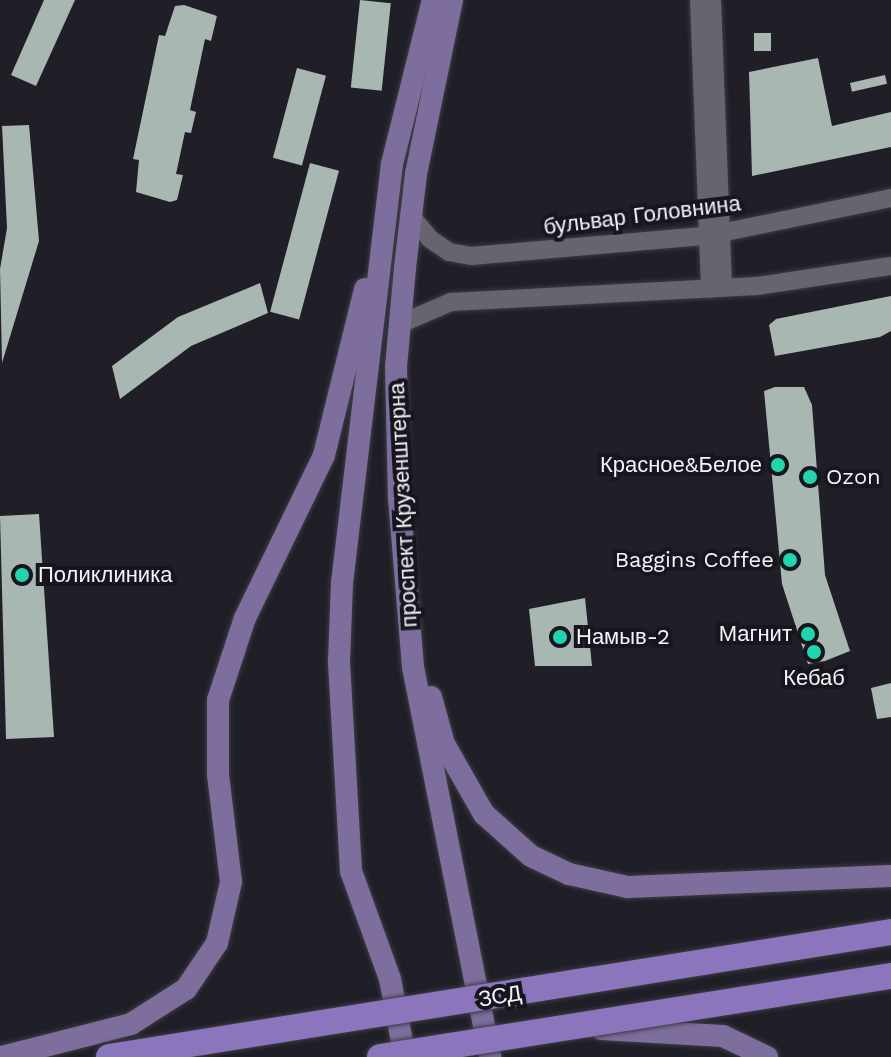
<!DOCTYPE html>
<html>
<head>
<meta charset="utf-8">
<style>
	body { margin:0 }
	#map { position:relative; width:891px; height:1057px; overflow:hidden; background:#201e27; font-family:"Work Sans",sans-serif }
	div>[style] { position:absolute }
	.building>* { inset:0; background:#a9b7b2; transform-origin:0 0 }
	.roads { filter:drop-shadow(0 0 2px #3d3c43) drop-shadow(0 0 2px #3d3c43) }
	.minor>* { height:18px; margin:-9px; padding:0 9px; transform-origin:9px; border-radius:9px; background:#67646f }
	.major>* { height:22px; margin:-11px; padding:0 11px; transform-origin:11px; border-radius:11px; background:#7d6e9d }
	.bridges { filter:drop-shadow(0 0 2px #3d3c43) drop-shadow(0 0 2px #3d3c43) }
	.highway-bridge>* { height:26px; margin:-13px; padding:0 13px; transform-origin:13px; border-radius:13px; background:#8b75bc }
	.dots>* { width:22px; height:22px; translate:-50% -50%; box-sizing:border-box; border:4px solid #17151d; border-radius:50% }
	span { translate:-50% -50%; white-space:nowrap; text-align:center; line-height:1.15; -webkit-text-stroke:8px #17151d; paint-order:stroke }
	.street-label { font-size:22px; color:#f4f3f9 }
	.poi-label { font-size:22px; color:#f4f3f9 }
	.right { translate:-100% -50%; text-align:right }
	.left { translate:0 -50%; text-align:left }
</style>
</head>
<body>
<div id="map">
	<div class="building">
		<div style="clip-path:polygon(44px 0,75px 0,36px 86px,11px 75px)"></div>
		<div style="left:360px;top:0;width:31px;height:88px;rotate:6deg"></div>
		<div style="clip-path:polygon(184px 5px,217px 16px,211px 41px,205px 39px,190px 110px,196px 112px,191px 133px,185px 132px,176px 174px,183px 175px,177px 200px,170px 202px,136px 192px,139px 160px,133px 159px,159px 35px,165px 36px,175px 6px)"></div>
		<div style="left:754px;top:33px;width:17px;height:18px"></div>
		<div style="clip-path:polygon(818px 58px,832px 126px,891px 112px,891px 147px,752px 176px,749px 72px)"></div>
		<div style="left:297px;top:68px;width:30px;height:93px;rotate:15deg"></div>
		<div style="left:885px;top:75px;width:9px;height:36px;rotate:77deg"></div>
		<div style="clip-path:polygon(29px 125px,39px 241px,2px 363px,0 269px,7px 228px,2px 126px)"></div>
		<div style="left:310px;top:163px;width:30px;height:154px;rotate:15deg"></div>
		<div style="clip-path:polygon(260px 283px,268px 313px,191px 346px,120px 399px,112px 366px,178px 317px)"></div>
		<div style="clip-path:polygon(891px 296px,891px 331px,880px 337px,775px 356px,769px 325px,776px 319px)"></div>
		<div style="clip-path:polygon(775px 387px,804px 387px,812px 405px,825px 575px,850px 651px,825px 661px,808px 664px,782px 584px,764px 391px)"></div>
		<div style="clip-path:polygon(39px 514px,54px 737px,6px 739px,0 516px)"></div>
		<div style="clip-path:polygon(585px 598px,592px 666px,535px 666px,529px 609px)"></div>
		<div style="clip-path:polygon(891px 683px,891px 717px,877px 719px,871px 688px)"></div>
	</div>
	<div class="roads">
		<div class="minor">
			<div style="left:699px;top:0;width:289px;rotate:87.8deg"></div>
			<div style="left:712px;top:0;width:288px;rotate:87.8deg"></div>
			<div style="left:411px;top:216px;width:30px;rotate:50deg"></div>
			<div style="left:430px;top:239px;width:23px;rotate:34deg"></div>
			<div style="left:449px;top:252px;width:22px;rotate:10deg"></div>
			<div style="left:471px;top:256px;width:236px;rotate:-4.9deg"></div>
			<div style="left:706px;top:236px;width:189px;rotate:-11.6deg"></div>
			<div style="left:400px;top:324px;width:56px;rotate:-23.3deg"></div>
			<div style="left:451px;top:302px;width:306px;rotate:-3deg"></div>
			<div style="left:757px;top:286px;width:135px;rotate:-8.5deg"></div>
		</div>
		<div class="major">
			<div style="left:452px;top:0;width:178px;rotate:101.7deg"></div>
			<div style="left:416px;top:174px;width:95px;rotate:96.7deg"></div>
			<div style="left:405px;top:268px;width:99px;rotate:95.2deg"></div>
			<div style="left:396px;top:367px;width:130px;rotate:88.7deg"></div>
			<div style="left:399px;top:497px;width:171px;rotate:85.3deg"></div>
			<div style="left:413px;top:667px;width:398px;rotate:78.8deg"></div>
			<div style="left:431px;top:697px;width:49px;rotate:74.5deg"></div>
			<div style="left:444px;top:744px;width:81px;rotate:60.3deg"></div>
			<div style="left:484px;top:814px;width:63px;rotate:41.8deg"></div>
			<div style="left:531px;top:856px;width:42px;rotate:25.3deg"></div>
			<div style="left:569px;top:874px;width:60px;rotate:12.4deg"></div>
			<div style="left:628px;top:887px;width:263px;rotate:-2.4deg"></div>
			<div style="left:601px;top:1029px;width:122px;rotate:3.3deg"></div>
			<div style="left:723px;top:1036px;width:49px;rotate:25.5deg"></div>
			<div style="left:2px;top:1057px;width:133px;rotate:-14.3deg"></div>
			<div style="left:131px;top:1024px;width:65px;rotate:-32.5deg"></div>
			<div style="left:186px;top:989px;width:55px;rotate:-56deg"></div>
			<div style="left:217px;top:943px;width:63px;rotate:-77.1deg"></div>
			<div style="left:231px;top:882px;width:108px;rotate:-96.9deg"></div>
			<div style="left:218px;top:775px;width:75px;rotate:-90deg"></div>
			<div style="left:218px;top:700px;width:86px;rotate:-71.8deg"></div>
			<div style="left:245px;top:618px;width:181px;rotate:-64.1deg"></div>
			<div style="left:324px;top:455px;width:171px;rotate:-76.1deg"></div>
			<div style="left:405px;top:1057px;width:79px;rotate:-100.9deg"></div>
			<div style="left:390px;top:979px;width:115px;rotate:-109.9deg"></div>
			<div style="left:351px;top:871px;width:210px;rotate:-93.3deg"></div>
			<div style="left:339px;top:661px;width:78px;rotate:-87.8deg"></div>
			<div style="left:342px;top:583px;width:422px;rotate:-83.2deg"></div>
			<div style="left:392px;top:164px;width:169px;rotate:-76deg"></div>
		</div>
	</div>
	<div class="bridges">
		<div class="highway-bridge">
			<div style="left:109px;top:1057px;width:792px;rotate:-9.08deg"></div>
			<div style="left:380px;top:1057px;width:517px;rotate:-9.01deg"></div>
		</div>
	</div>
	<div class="dots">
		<div style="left:778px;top:465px;background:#23d5af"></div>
		<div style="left:810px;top:477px;background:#23d5af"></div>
		<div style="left:790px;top:560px;background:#23d5af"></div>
		<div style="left:22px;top:575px;background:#23d5af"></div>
		<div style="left:808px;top:634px;background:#23d5af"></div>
		<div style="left:560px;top:637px;background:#23d5af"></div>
		<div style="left:814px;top:652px;background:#23d5af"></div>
	</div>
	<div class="street-label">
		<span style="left:642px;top:215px;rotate:-7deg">бульвар Головнина</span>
		<span style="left:403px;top:505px;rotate:-93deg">проспект Крузенштерна</span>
		<span style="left:500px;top:996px;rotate:-9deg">ЗСД</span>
	</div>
	<div class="poi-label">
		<span class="right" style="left:762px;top:465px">Красное&amp;Белое</span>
		<span class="left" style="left:826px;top:477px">Ozon</span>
		<span class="right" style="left:774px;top:560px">Baggins Coffee</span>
		<span class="left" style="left:38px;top:575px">Поликлиника</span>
		<span class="right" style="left:792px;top:634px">Магнит</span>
		<span class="left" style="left:576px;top:637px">Намыв-2</span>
		<span style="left:814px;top:678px">Кебаб</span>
	</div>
</div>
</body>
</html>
